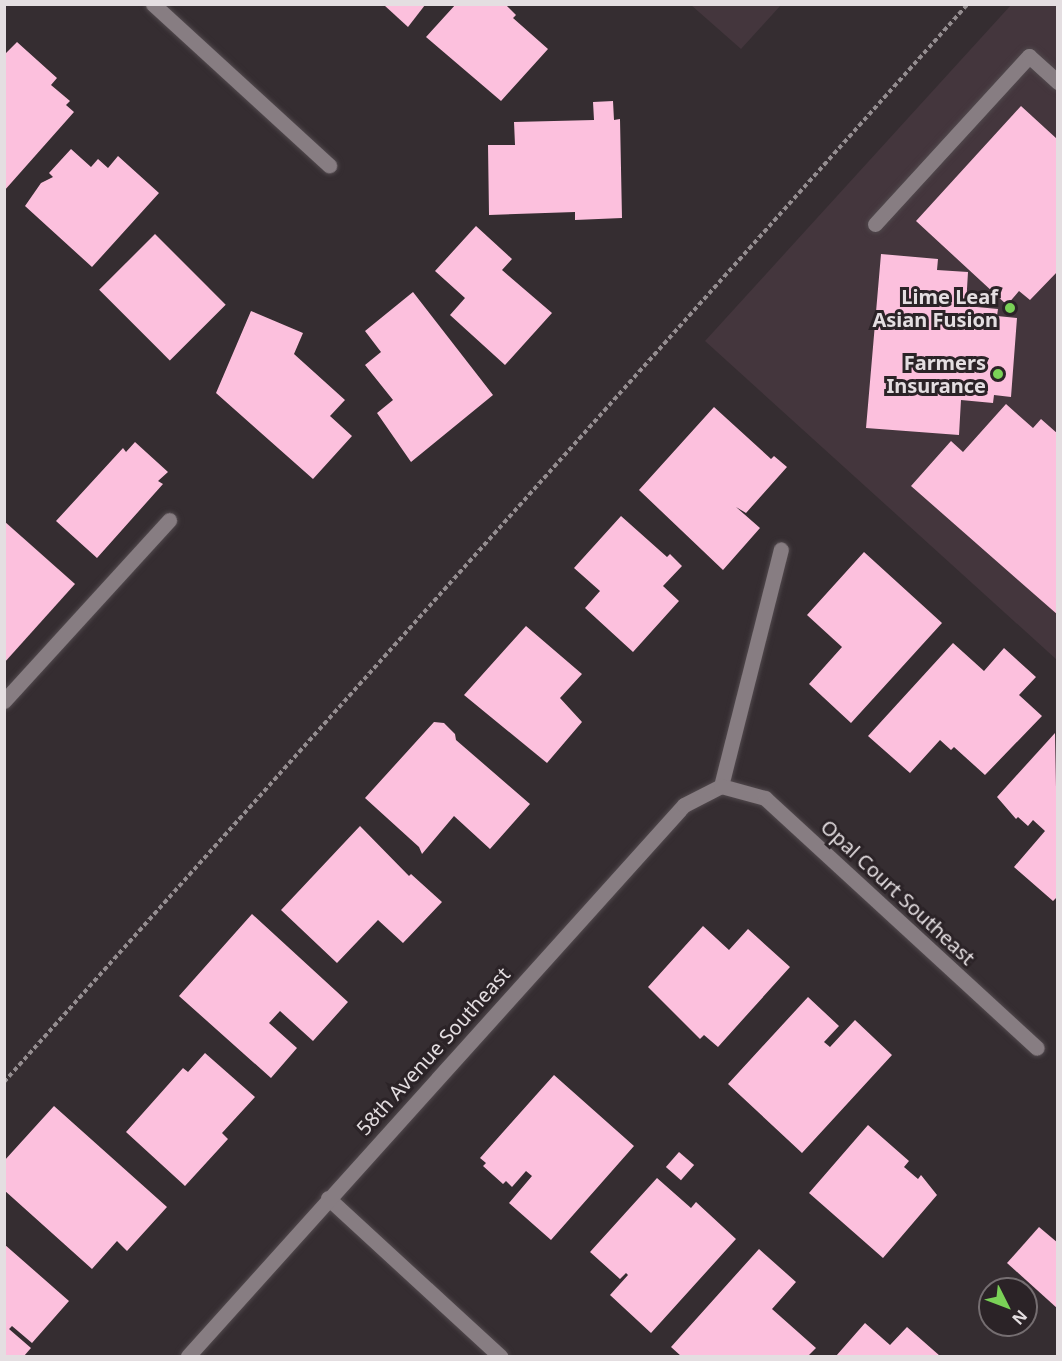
<!DOCTYPE html>
<html>
<head>
<meta charset="utf-8">
<style>
	body { margin:0 }
	#map { position:relative; width:1062px; height:1361px; overflow:hidden; background:#352d31; font-family:"Noto Sans",sans-serif }
	div>[style] { position:absolute }
	.built>* { inset:0; background:#44363d }
	.building>* { inset:0; background:#fcc0dd; transform-origin:0 0 }
	.path>* { height:4px; margin-top:-2px; transform-origin:0; background:repeating-linear-gradient(90deg,#948d90 0 4.5px,transparent 0 7.5px) }
	.roads { filter:drop-shadow(0 0 2px #51494d) drop-shadow(0 0 2px #51494d) }
	.lane>* { height:15px; margin:-7.5px; padding:0 7.5px; transform-origin:7.5px; border-radius:7.5px; background:#877d82 }
	.street>* { height:15px; margin:-7.5px; padding:0 7.5px; transform-origin:7.5px; border-radius:7.5px; background:#877d82 }
	.dots>* { width:16px; height:16px; translate:-50% -50%; box-sizing:border-box; border:3px solid #2b2327; border-radius:50% }
	span { translate:-50% -50%; white-space:nowrap; text-align:center; line-height:1.15; -webkit-text-stroke:6px #2b2327; paint-order:stroke }
	.poi-label { font-size:20px; color:#e4dee1; font-weight:700 }
	.right { translate:-100% -50%; text-align:right }
	.street-label { font-size:20px; color:#e4dee1 }
	.frame { position:absolute; inset:0; border:6px solid #e4dee1; pointer-events:none }
	.north { position:absolute; left:978px; top:1277px; width:60px; height:60px; box-sizing:border-box; background:#2b2327; border:2px solid #756e71; border-radius:50%; rotate:132deg; font-size:16px; font-weight:700; line-height:24px; text-align:center; color:#e4dee1 }
	.north::after { content:''; display:block; margin:auto; width:21px; height:27px; background:#7ad157; clip-path:polygon(50% 0,100% 100%,50% 72%,0 100%) }
</style>
</head>
<body>
<div id="map">
	<div class="built">
		<div style="clip-path:polygon(691px 5px,781px 5px,741px 49px)"></div>
		<div style="clip-path:polygon(1011px 5px,1057px 5px,1057px 660px,705px 341px)"></div>
	</div>
	<div class="building">
		<div style="clip-path:polygon(456px 4px,505px 4px,516px 15px,513px 18px,548px 49px,501px 101px,426px 37px)"></div>
		<div style="clip-path:polygon(384px 5px,425px 5px,408px 27px)"></div>
		<div style="clip-path:polygon(17px 42px,57px 78px,51px 85px,70px 101px,66px 105px,74px 112px,4px 191px,4px 55px)"></div>
		<div style="clip-path:polygon(613px 101px,614px 120px,620px 119px,622px 218px,575px 220px,575px 212px,489px 215px,488px 145px,515px 145px,514px 122px,594px 120px,593px 102px)"></div>
		<div style="clip-path:polygon(1021px 106px,1057px 139px,1058px 271px,1030px 300px,1019px 291px,1007px 305px,916px 221px)"></div>
		<div style="clip-path:polygon(71px 149px,91px 167px,98px 159px,108px 168px,118px 156px,159px 193px,92px 267px,25px 206px,41px 183px,53px 177px,49px 173px)"></div>
		<div style="clip-path:polygon(476px 226px,512px 259px,502px 270px,552px 313px,505px 365px,450px 315px,465px 298px,435px 271px)"></div>
		<div style="left:155px;top:234px;width:100px;height:79px;rotate:45deg"></div>
		<div style="clip-path:polygon(881px 254px,938px 259px,937px 270px,968px 272px,966px 306px,998px 309px,997px 316px,1017px 318px,1011px 397px,994px 395px,993px 403px,961px 400px,959px 435px,866px 428px)"></div>
		<div style="clip-path:polygon(413px 292px,493px 395px,411px 462px,377px 413px,393px 400px,365px 365px,381px 352px,365px 331px)"></div>
		<div style="clip-path:polygon(251px 311px,303px 333px,294px 354px,345px 400px,330px 416px,352px 436px,313px 479px,216px 393px)"></div>
		<div style="clip-path:polygon(1006px 404px,1033px 428px,1041px 419px,1058px 434px,1058px 615px,911px 486px,951px 441px,963px 452px)"></div>
		<div style="clip-path:polygon(714px 407px,771px 459px,774px 456px,787px 467px,746px 513px,736px 507px,760px 528px,723px 570px,639px 490px)"></div>
		<div style="clip-path:polygon(135px 442px,168px 472px,158px 481px,163px 484px,97px 558px,56px 521px,123px 448px,126px 452px)"></div>
		<div style="clip-path:polygon(621px 516px,667px 557px,670px 554px,682px 566px,663px 586px,679px 601px,633px 652px,585px 608px,600px 591px,574px 568px)"></div>
		<div style="clip-path:polygon(4px 521px,75px 584px,4px 663px)"></div>
		<div style="clip-path:polygon(864px 552px,942px 623px,851px 723px,809px 684px,842px 647px,807px 615px)"></div>
		<div style="clip-path:polygon(526px 626px,582px 674px,560px 698px,582px 722px,547px 763px,464px 695px)"></div>
		<div style="clip-path:polygon(953px 643px,984px 671px,1004px 648px,1036px 677px,1019px 695px,1042px 716px,985px 775px,954px 747px,951px 750px,940px 740px,910px 773px,868px 736px)"></div>
		<div style="clip-path:polygon(434px 722px,444px 723px,455px 734px,456px 740px,530px 804px,490px 849px,454px 816px,422px 854px,419px 847px,365px 798px)"></div>
		<div style="clip-path:polygon(1055px 733px,1058px 896px,1053px 901px,1014px 867px,1045px 831px,1033px 820px,1028px 826px,1018px 817px,1016px 819px,997px 797px)"></div>
		<div style="clip-path:polygon(360px 826px,409px 876px,411px 874px,442px 902px,403px 943px,378px 920px,337px 963px,281px 910px)"></div>
		<div style="clip-path:polygon(252px 914px,348px 1002px,313px 1041px,280px 1011px,269px 1023px,297px 1048px,271px 1078px,179px 996px)"></div>
		<div style="clip-path:polygon(703px 926px,729px 950px,748px 929px,790px 967px,718px 1047px,704px 1035px,700px 1039px,648px 987px)"></div>
		<div style="clip-path:polygon(808px 997px,839px 1026px,824px 1042px,830px 1047px,855px 1020px,892px 1055px,802px 1153px,728px 1084px)"></div>
		<div style="clip-path:polygon(205px 1053px,255px 1097px,222px 1133px,228px 1139px,185px 1186px,126px 1132px,183px 1068px,188px 1072px)"></div>
		<div style="clip-path:polygon(554px 1075px,634px 1146px,551px 1240px,509px 1203px,532px 1176px,526px 1171px,512px 1187px,506px 1181px,503px 1184px,483px 1166px,486px 1163px,480px 1158px)"></div>
		<div style="clip-path:polygon(54px 1106px,167px 1207px,127px 1251px,117px 1241px,92px 1269px,4px 1190px,4px 1161px)"></div>
		<div style="clip-path:polygon(868px 1125px,909px 1161px,904px 1167px,918px 1179px,921px 1175px,937px 1195px,883px 1258px,809px 1193px)"></div>
		<div style="left:679px;top:1152px;width:20px;height:20px;rotate:41deg"></div>
		<div style="clip-path:polygon(657px 1178px,691px 1208px,696px 1202px,736px 1239px,651px 1333px,610px 1295px,628px 1275px,626px 1273px,620px 1279px,590px 1252px)"></div>
		<div style="clip-path:polygon(1039px 1227px,1058px 1243px,1058px 1309px,1007px 1263px)"></div>
		<div style="clip-path:polygon(4px 1244px,69px 1301px,32px 1343px,12px 1326px,9px 1329px,31px 1348px,24px 1356px,4px 1356px)"></div>
		<div style="clip-path:polygon(759px 1249px,796px 1282px,772px 1309px,816px 1348px,808px 1356px,681px 1356px,671px 1347px)"></div>
		<div style="clip-path:polygon(865px 1323px,890px 1345px,907px 1327px,940px 1356px,836px 1356px)"></div>
	</div>
	<div class="path">
		<div style="left:4px;top:1082px;width:1446px;rotate:-48.2deg"></div>
	</div>
	<div class="roads">
		<div class="lane">
			<div style="left:875px;top:224px;width:228px;rotate:-47.5deg"></div>
			<div style="left:1029px;top:56px;width:39px;rotate:42deg"></div>
			<div style="left:4px;top:701px;width:245px;rotate:-47.6deg"></div>
			<div style="left:721px;top:786px;width:244px;rotate:-75.8deg"></div>
		</div>
		<div class="street">
			<div style="left:153px;top:4px;width:239px;rotate:42.5deg"></div>
			<div style="left:328px;top:1198px;width:234px;rotate:42.6deg"></div>
			<div style="left:188px;top:1356px;width:741px;rotate:-48.01deg"></div>
			<div style="left:684px;top:805px;width:42px;rotate:-27.2deg"></div>
			<div style="left:721px;top:786px;width:46px;rotate:15.3deg"></div>
			<div style="left:765px;top:798px;width:369px;rotate:42.6deg"></div>
		</div>
	</div>
	<div class="dots">
		<div style="left:1010px;top:308px;background:#7ad157"></div>
		<div style="left:998px;top:374px;background:#7ad157"></div>
	</div>
	<div class="poi-label">
		<span class="right" style="left:998px;top:308px">Lime Leaf<br>Asian Fusion</span>
		<span class="right" style="left:986px;top:374px">Farmers<br>Insurance</span>
	</div>
	<div class="street-label">
		<span style="left:898px;top:892px;rotate:43deg">Opal Court Southeast</span>
		<span style="left:433px;top:1051px;rotate:-48deg">58th Avenue Southeast</span>
	</div>
	<div class="frame"></div>
	<div class="north">N</div>
</div>
</body>
</html>
